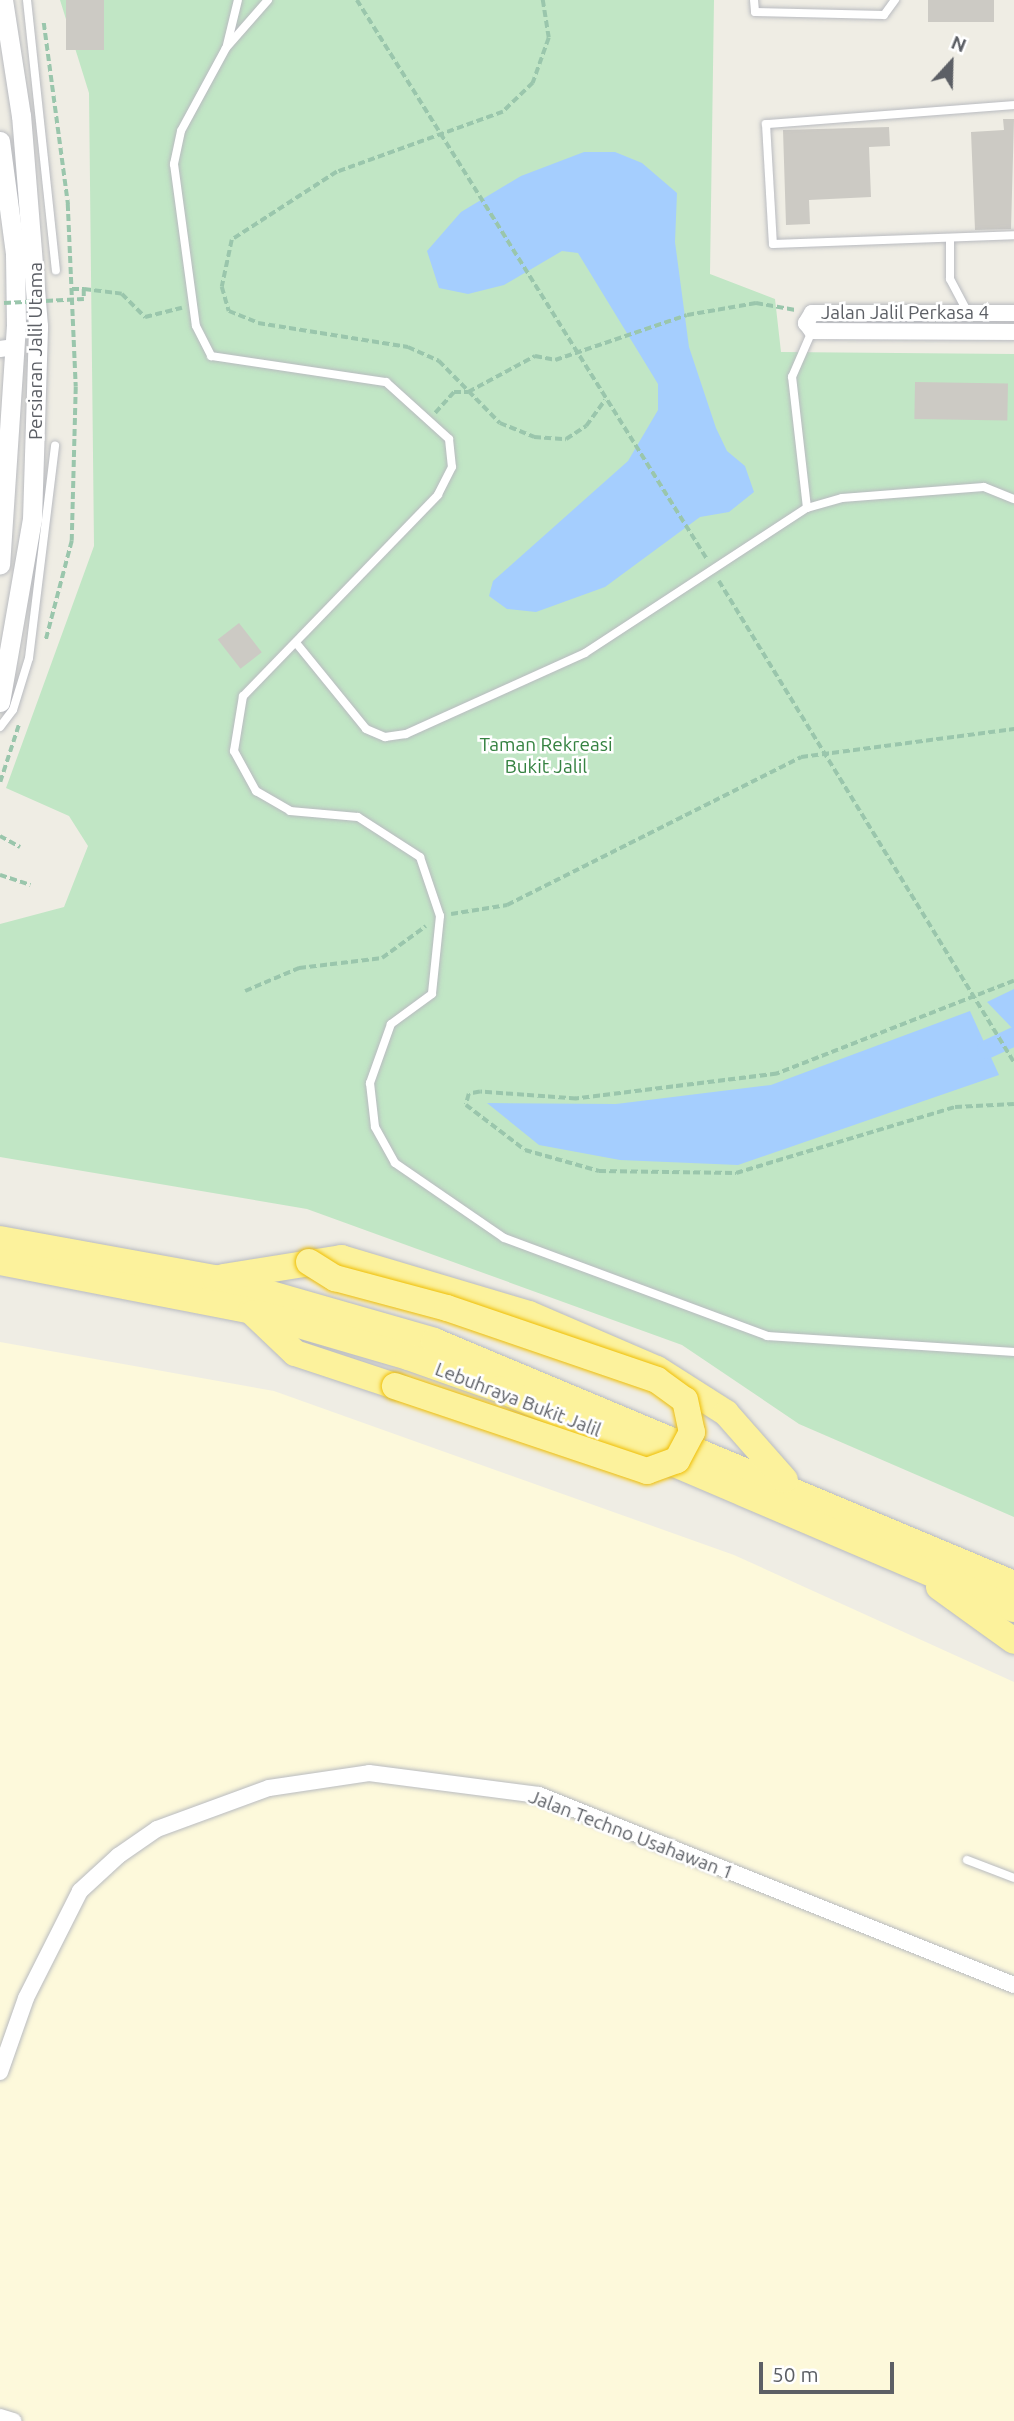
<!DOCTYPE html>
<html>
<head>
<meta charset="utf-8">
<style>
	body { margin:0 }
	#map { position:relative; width:1014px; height:2421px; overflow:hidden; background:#efede4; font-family:Ubuntu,sans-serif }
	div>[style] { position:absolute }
	.commercial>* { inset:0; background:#fdf9db }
	.green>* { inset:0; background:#c1e6c5 }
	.water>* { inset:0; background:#a5cefe }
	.canal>* { height:19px; margin:-9.5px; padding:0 9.5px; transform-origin:9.5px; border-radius:9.5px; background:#a5cefe }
	.building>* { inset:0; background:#cccac4; transform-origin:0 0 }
	.path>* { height:3.5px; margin-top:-1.75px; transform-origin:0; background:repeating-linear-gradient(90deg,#9ac6ac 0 7px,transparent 0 10.5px) }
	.roads { filter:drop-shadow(0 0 2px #b9bbc0) drop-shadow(0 0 2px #b9bbc0) }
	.service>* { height:8px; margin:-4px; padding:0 4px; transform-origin:4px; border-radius:4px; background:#fff }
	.minor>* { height:16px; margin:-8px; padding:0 8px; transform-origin:8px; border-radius:8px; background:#fff }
	.tertiary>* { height:19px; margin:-9.5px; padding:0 9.5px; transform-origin:9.5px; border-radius:9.5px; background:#fff }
	.trunk>* { height:26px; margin:-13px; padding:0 13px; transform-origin:13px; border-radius:13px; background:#fcf29c }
	.path-bridge>* { height:3.5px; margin-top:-1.75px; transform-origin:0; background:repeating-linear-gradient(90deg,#9ac6ac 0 7px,transparent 0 10.5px) }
	.bridges { filter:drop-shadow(0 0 2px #efbe04) drop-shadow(0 0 2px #efbe04) }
	.trunk-bridge>* { height:26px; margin:-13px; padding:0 13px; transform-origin:13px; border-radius:13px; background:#fcf29c }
	span { translate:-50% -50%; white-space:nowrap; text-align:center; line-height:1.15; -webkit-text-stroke:5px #fff; paint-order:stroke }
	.street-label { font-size:19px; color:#5c5f65 }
	.park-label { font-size:19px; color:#358241 }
	.north { position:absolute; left:916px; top:28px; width:70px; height:70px; -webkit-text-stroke:5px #fff; paint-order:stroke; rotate:22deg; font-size:19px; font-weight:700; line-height:28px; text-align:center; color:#5c5f65 }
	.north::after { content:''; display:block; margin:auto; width:24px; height:32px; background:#5c5f65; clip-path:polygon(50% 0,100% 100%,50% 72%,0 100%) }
	.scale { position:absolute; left:759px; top:2362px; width:135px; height:32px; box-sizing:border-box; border:4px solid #5c5f65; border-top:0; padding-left:9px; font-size:21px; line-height:24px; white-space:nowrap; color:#5c5f65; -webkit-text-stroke:5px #fff; paint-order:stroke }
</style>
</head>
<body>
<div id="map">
	<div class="commercial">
		<div style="clip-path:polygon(0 1342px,274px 1391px,734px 1555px,1014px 1682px,1014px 2421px,0 2421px)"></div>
	</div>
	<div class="green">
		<div style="clip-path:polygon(60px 0,714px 0,710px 274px,775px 299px,781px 352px,1014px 354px,1014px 1517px,799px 1424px,682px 1345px,307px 1209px,0 1157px,0 924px,64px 907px,88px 846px,69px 816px,6px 788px,94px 546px,89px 93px)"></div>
	</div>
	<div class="water">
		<div style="clip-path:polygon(584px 152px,615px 152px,642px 163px,677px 193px,675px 242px,689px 347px,716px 428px,727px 451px,745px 466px,754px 492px,729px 512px,700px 517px,605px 587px,536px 612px,507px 609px,489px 596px,493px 581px,628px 461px,658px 410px,658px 384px,578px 253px,562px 251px,504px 285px,468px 294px,439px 288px,427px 251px,461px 212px,521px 176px)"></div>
		<div style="clip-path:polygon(1014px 989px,1014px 1030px,987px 1002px)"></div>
		<div style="clip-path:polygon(970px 1011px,999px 1075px,738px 1165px,620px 1160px,539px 1145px,487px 1103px,616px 1104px,771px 1085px)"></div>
	</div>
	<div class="canal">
		<div style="left:986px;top:1049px;width:31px;rotate:-25deg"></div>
	</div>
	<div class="building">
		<div style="left:66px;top:0;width:38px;height:50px"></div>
		<div style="left:928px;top:0;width:66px;height:22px"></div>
		<div style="clip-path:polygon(1003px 119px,1014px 119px,1011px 229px,975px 230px,971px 132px,1004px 130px)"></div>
		<div style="clip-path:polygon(889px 127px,890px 146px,869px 147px,871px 197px,809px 200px,810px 224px,786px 225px,783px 130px)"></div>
		<div style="left:915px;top:382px;width:93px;height:37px;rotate:1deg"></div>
		<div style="left:239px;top:623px;width:37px;height:27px;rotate:52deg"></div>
	</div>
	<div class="path">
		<div style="left:357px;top:0;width:660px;rotate:57.95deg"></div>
		<div style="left:543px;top:0;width:38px;rotate:81deg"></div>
		<div style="left:549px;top:38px;width:48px;rotate:109.6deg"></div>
		<div style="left:533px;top:83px;width:42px;rotate:136deg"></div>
		<div style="left:503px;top:112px;width:177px;rotate:160.1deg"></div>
		<div style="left:337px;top:172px;width:125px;rotate:147.1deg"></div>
		<div style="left:232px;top:240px;width:48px;rotate:102deg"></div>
		<div style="left:222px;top:287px;width:25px;rotate:74deg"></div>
		<div style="left:229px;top:311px;width:31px;rotate:22deg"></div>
		<div style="left:258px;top:323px;width:152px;rotate:9.1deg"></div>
		<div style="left:408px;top:347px;width:34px;rotate:24deg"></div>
		<div style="left:439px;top:361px;width:87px;rotate:45.5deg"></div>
		<div style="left:500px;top:423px;width:37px;rotate:22deg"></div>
		<div style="left:534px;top:437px;width:32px;rotate:4deg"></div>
		<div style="left:566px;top:439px;width:24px;rotate:-33deg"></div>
		<div style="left:586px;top:426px;width:32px;rotate:-54deg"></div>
		<div style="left:44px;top:23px;width:183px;rotate:82.4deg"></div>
		<div style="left:68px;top:204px;width:183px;rotate:87.5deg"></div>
		<div style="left:76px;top:387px;width:154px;rotate:91.5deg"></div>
		<div style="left:72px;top:541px;width:102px;rotate:104.7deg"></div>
		<div style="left:72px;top:289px;width:12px"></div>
		<div style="left:84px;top:289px;width:10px;rotate:90deg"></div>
		<div style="left:84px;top:289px;width:38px;rotate:7deg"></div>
		<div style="left:122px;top:294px;width:33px;rotate:45deg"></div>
		<div style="left:145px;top:317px;width:38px;rotate:-14deg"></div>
		<div style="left:435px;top:413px;width:28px;rotate:-48deg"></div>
		<div style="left:454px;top:392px;width:14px"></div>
		<div style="left:468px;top:392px;width:76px;rotate:-28.2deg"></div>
		<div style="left:535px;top:356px;width:20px;rotate:11deg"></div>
		<div style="left:555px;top:360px;width:139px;rotate:-18.8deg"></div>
		<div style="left:687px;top:315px;width:70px;rotate:-9.9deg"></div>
		<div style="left:756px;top:303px;width:40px;rotate:10deg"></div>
		<div style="left:719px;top:581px;width:564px;rotate:58.48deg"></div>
		<div style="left:0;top:782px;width:61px;rotate:-71.9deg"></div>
		<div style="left:0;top:836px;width:23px;rotate:29deg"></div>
		<div style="left:0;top:875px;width:32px;rotate:18deg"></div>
		<div style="left:451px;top:914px;width:57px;rotate:-9.1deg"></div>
		<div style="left:507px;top:905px;width:329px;rotate:-26.7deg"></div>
		<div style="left:801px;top:757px;width:215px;rotate:-7.5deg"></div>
		<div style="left:1014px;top:981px;width:255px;rotate:158.6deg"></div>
		<div style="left:777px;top:1074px;width:203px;rotate:172.9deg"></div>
		<div style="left:576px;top:1099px;width:96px;rotate:-175.8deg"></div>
		<div style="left:480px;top:1092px;width:11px;rotate:170deg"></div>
		<div style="left:469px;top:1094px;width:11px;rotate:105deg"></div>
		<div style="left:466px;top:1105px;width:74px;rotate:37.3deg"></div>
		<div style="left:525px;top:1150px;width:77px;rotate:15.8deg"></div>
		<div style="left:599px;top:1171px;width:137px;rotate:0.8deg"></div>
		<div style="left:736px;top:1173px;width:229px;rotate:-16.8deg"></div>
		<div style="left:955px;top:1107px;width:59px;rotate:-2.9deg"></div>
		<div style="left:245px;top:991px;width:59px;rotate:-23.1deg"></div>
		<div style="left:299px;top:968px;width:84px;rotate:-6.9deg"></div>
		<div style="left:382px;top:958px;width:54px;rotate:-36deg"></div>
	</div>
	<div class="roads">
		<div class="service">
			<div style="left:27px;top:0;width:272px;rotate:83.9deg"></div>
			<div style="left:268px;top:0;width:64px;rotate:131.2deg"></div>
			<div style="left:226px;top:48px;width:94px;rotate:118.5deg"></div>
			<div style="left:181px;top:131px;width:34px;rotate:102deg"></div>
			<div style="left:174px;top:164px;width:163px;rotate:82.3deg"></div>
			<div style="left:196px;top:326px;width:34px;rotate:63deg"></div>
			<div style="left:211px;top:356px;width:177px;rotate:8.5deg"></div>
			<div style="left:386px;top:382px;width:85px;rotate:42.1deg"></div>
			<div style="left:449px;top:439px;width:28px;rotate:84deg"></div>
			<div style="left:452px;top:467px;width:31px;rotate:117deg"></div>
			<div style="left:438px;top:495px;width:280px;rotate:134.1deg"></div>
			<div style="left:243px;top:696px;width:56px;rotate:99.3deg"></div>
			<div style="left:234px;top:751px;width:46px;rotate:61.2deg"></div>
			<div style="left:256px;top:791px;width:39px;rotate:30deg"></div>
			<div style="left:290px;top:811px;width:68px;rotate:5deg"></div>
			<div style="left:358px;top:817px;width:74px;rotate:32.8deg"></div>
			<div style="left:420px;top:857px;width:62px;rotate:71.3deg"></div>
			<div style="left:440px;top:916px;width:78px;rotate:95.9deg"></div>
			<div style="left:432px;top:994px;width:51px;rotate:143.8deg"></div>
			<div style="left:391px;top:1024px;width:63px;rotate:109.6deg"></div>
			<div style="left:370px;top:1083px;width:44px;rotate:83.5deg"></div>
			<div style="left:375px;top:1127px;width:41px;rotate:60.9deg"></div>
			<div style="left:395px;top:1163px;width:132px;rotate:34.5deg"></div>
			<div style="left:504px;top:1238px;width:281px;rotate:20.4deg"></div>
			<div style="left:767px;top:1336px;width:248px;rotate:3.7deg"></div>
			<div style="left:754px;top:0;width:12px;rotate:85deg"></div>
			<div style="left:755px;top:12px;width:129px;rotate:1.3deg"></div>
			<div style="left:884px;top:15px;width:19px;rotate:-54deg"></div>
			<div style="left:227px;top:45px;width:46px;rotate:-76.3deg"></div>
			<div style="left:1014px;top:105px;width:249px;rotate:175.6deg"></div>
			<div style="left:766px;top:124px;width:120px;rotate:86.7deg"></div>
			<div style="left:773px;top:244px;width:241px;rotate:-2.1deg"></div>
			<div style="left:950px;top:238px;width:41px;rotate:90deg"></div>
			<div style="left:950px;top:279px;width:38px;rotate:62deg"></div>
			<div style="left:807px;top:508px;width:132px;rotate:-96.5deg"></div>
			<div style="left:792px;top:377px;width:50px;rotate:-66.5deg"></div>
			<div style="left:297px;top:644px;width:109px;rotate:50.9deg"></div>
			<div style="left:366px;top:729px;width:21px;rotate:23deg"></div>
			<div style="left:385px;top:737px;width:21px;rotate:-8deg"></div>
			<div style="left:406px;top:734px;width:196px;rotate:-24.3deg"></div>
			<div style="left:585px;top:653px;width:265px;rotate:-33.2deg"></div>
			<div style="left:807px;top:508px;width:36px;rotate:-16deg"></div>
			<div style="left:842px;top:498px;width:142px;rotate:-4.4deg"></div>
			<div style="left:984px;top:487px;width:32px;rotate:22deg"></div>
			<div style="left:0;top:727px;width:21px;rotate:-53deg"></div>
			<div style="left:13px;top:710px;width:54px;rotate:-72.9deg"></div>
			<div style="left:29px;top:658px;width:214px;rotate:-83deg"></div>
			<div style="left:967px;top:1860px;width:50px;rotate:21deg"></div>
		</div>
		<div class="minor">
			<div style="left:1014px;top:313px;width:202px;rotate:180deg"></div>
			<div style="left:812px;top:313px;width:12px;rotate:121deg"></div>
			<div style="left:806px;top:323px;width:10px;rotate:53deg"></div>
			<div style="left:812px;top:331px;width:202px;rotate:0.3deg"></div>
			<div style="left:0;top:349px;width:15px;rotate:-8deg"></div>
			<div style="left:0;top:2072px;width:78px;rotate:-70.6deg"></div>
			<div style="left:26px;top:1998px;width:120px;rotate:-63.2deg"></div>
			<div style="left:80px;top:1891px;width:52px;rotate:-42.6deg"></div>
			<div style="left:118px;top:1856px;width:47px;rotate:-34.7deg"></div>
			<div style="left:157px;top:1829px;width:119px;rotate:-20.1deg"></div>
			<div style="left:269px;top:1788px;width:101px;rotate:-8.5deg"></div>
			<div style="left:369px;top:1773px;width:171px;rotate:7.4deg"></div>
			<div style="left:539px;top:1795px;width:512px;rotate:21.8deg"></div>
			<div style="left:0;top:2417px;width:14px;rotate:17deg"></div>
		</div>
		<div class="tertiary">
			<div style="left:0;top:141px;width:114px;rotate:82.4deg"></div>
			<div style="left:15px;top:254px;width:71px;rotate:89.2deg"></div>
			<div style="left:16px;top:325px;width:240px;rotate:93.8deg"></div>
			<div style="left:0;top:702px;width:186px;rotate:-80.1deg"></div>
			<div style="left:32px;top:519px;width:193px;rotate:-88.2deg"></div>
			<div style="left:38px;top:326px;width:211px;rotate:-94.6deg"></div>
			<div style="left:21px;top:116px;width:117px;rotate:-98.8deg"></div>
		</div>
		<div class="trunk">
			<div style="left:0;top:1239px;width:219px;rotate:10.3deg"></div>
			<div style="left:215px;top:1278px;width:228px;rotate:16deg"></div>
			<div style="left:434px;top:1341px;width:629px;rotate:22.73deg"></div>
			<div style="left:0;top:1262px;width:256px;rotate:11deg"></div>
			<div style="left:251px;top:1311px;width:164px;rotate:16.3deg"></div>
			<div style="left:408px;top:1357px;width:96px;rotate:19.4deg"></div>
			<div style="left:499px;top:1389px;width:560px;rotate:23.13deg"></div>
			<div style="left:223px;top:1277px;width:120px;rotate:-9.1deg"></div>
			<div style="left:341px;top:1258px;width:196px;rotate:16.6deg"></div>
			<div style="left:529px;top:1314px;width:139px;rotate:23.3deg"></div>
			<div style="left:657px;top:1369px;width:82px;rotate:32.5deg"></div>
			<div style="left:726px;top:1413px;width:89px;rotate:48.6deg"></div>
			<div style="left:253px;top:1313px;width:58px;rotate:43.6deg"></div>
			<div style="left:295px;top:1353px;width:105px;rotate:18.3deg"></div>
			<div style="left:939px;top:1587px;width:92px;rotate:35.8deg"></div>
		</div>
	</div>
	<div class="path-bridge">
		<div style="left:4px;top:303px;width:80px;rotate:-2.9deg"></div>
	</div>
	<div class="bridges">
		<div class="trunk-bridge">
			<div style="left:309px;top:1262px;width:31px;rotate:32deg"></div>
			<div style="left:335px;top:1278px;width:116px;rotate:15deg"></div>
			<div style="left:447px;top:1308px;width:222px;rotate:18.9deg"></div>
			<div style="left:657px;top:1380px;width:34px;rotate:36deg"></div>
			<div style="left:685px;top:1400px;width:33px;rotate:78deg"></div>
			<div style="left:692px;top:1432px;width:32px;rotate:118deg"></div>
			<div style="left:677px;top:1460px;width:32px;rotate:160deg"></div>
			<div style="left:647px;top:1471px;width:266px;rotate:-161.4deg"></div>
		</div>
	</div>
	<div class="street-label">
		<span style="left:905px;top:313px">Jalan Jalil Perkasa 4</span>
		<span style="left:36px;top:351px;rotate:-90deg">Persiaran Jalil Utama</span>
		<span style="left:518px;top:1400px;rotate:21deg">Lebuhraya Bukit Jalil</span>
		<span style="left:631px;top:1835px;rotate:21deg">Jalan Techno Usahawan 1</span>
	</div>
	<div class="park-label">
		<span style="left:546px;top:756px">Taman Rekreasi<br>Bukit Jalil</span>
	</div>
	<div class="north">N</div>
	<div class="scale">50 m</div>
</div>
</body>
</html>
